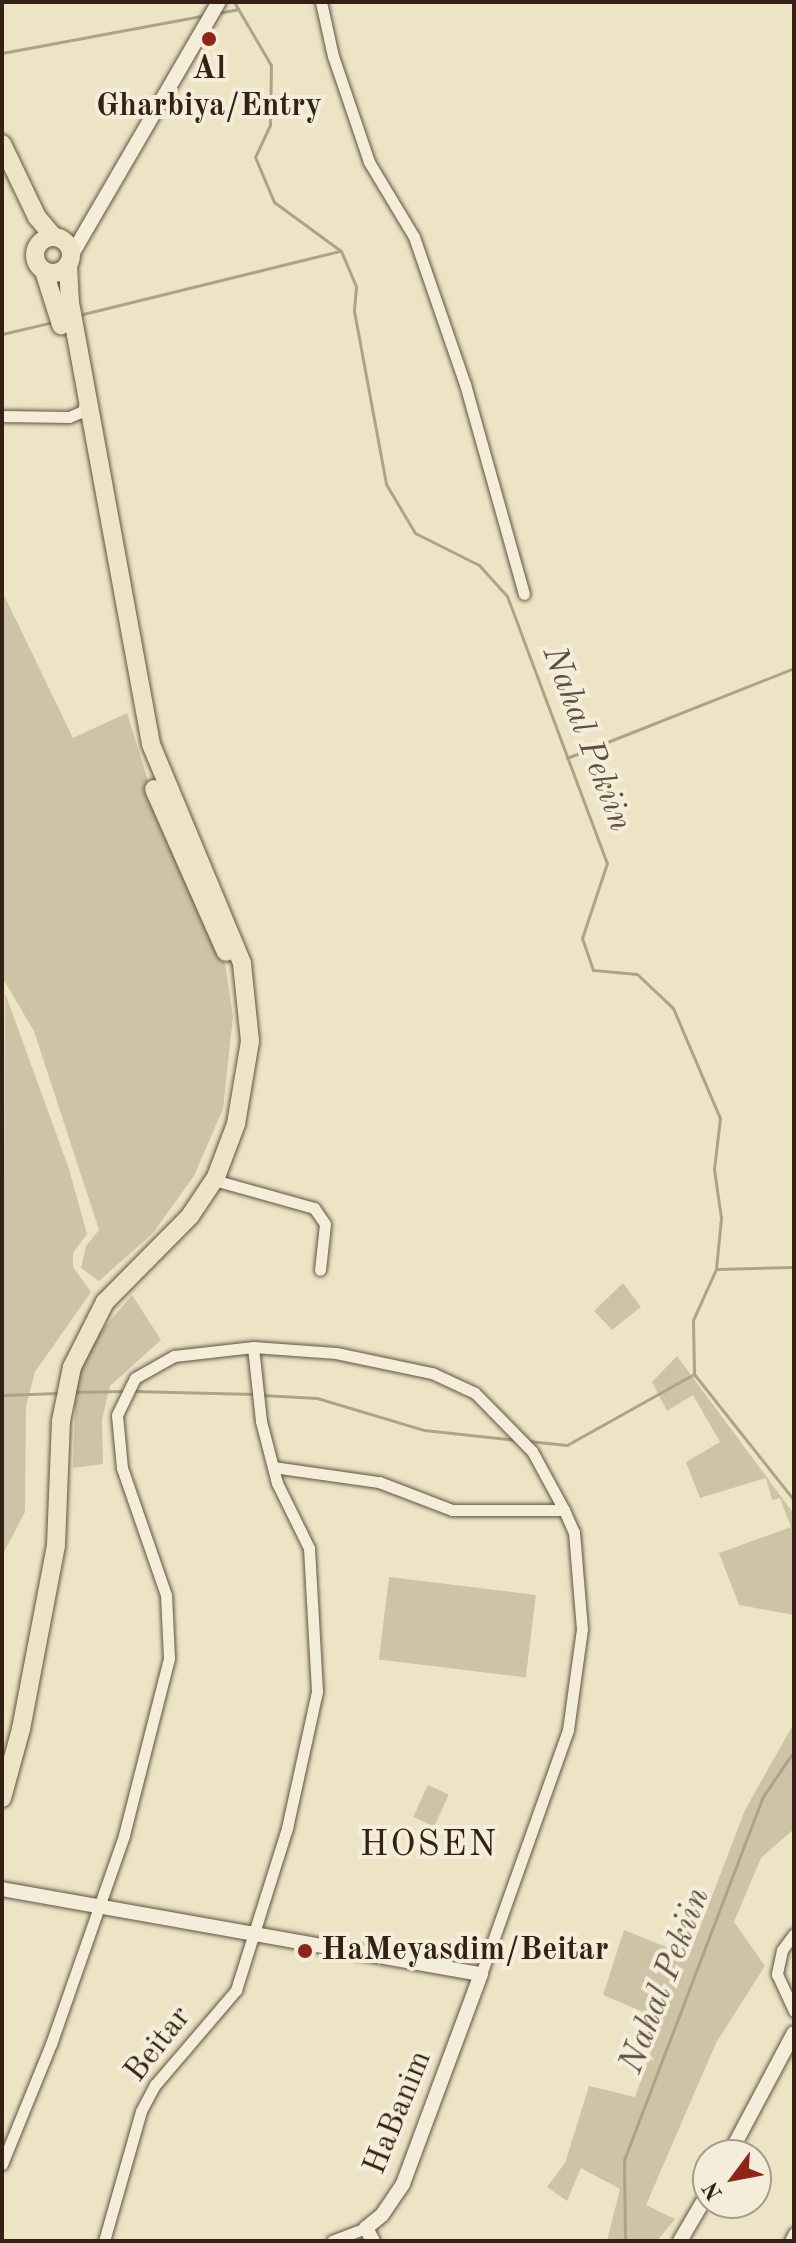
<!DOCTYPE html>
<html>
<head>
<meta charset="utf-8">
<style>
	body { margin:0 }
	#map { position:relative; width:796px; height:2243px; overflow:hidden; background:#ede4c5; font-family:"Old Standard TT",serif }
	div>[style] { position:absolute }
	.green>* { inset:0; background:#cec3a7; transform-origin:0 0 }
	.stream>* { height:3px; margin:-1.5px; padding:0 1.5px; transform-origin:1.5px; border-radius:1.5px; background:#aea289 }
	.roads { filter:drop-shadow(0 0 2px #635240) drop-shadow(0 0 2px #635240) }
	.minor>* { height:11px; margin:-5.5px; padding:0 5.5px; transform-origin:5.5px; border-radius:5.5px; background:#f3edd9 }
	.tertiary>* { height:14px; margin:-7px; padding:0 7px; transform-origin:7px; border-radius:7px; background:#f3edd9 }
	.primary>* { height:18px; margin:-9px; padding:0 9px; transform-origin:9px; border-radius:9px; background:#ede4c5 }
	.primary>.ring { margin:-9px; padding:0; box-sizing:content-box; background:none; border:18px solid #ede4c5; border-radius:50% }
	.dots>* { width:22px; height:22px; translate:-50% -50%; box-sizing:border-box; border:4px solid #f3edd9; border-radius:50% }
	span { translate:-50% -50%; white-space:nowrap; text-align:center; line-height:1.15; -webkit-text-stroke:8px #f3edd9; paint-order:stroke }
	.poi-label { font-size:32px; color:#352114; font-weight:700 }
	.left { translate:0 -50%; text-align:left }
	.street-label { font-size:32px; color:#352114 }
	.water-label { font-size:34px; color:#5f4e3d; font-style:italic }
	.quarter-label { font-size:36px; color:#352114; letter-spacing:2px }
	.frame { position:absolute; inset:0; border:4px solid #352114; pointer-events:none }
	.north { position:absolute; left:692px; top:2139px; width:80px; height:80px; box-sizing:border-box; background:#f3edd9; border:2px solid #a79b8a; border-radius:50%; rotate:238deg; font-size:22px; font-weight:700; line-height:32px; text-align:center; color:#352114 }
	.north::after { content:''; display:block; margin:auto; width:28px; height:36px; background:#8f2418; clip-path:polygon(50% 0,100% 100%,50% 72%,0 100%) }
</style>
</head>
<body>
<div id="map">
	<div class="green">
		<div style="clip-path:polygon(2px 591px,73px 738px,127px 713px,159px 816px,225px 964px,233px 1017px,223px 1109px,194px 1176px,153px 1233px,99px 1281px,81px 1268px,86px 1246px,99px 1230px,34px 1031px,2px 977px)"></div>
		<div style="clip-path:polygon(5px 993px,69px 1169px,87px 1234px,73px 1253px,73px 1267px,91px 1292px,35px 1372px,26px 1406px,25px 1512px,2px 1556px)"></div>
		<div style="clip-path:polygon(623px 1283px,641px 1307px,612px 1330px,594px 1311px)"></div>
		<div style="clip-path:polygon(132px 1295px,161px 1340px,110px 1386px,102px 1420px,103px 1464px,73px 1468px,76px 1379px,98px 1335px)"></div>
		<div style="clip-path:polygon(677px 1356px,794px 1514px,794px 1615px,739px 1605px,719px 1553px,791px 1527px,780px 1498px,772px 1500px,766px 1478px,700px 1498px,686px 1462px,720px 1442px,693px 1395px,667px 1411px,652px 1382px)"></div>
		<div style="left:389px;top:1577px;width:148px;height:83px;rotate:7deg"></div>
		<div style="clip-path:polygon(794px 1723px,794px 1829px,761px 1858px,734px 1922px,765px 1966px,716px 2043px,646px 2205px,675px 2219px,657px 2241px,607px 2241px,620px 2189px,581px 2168px,567px 2201px,547px 2187px,565px 2163px,589px 2086px,635px 2097px,662px 2020px,603px 1995px,624px 1930px,689px 1956px,745px 1810px)"></div>
		<div style="left:428px;top:1785px;width:23px;height:35px;rotate:25deg"></div>
	</div>
	<div class="stream">
		<div style="left:234px;top:2px;width:73px;rotate:59.6deg"></div>
		<div style="left:271px;top:65px;width:60px;rotate:91deg"></div>
		<div style="left:270px;top:125px;width:35px;rotate:115deg"></div>
		<div style="left:255px;top:157px;width:49px;rotate:67.1deg"></div>
		<div style="left:274px;top:202px;width:83px;rotate:36.2deg"></div>
		<div style="left:341px;top:251px;width:39px;rotate:67deg"></div>
		<div style="left:356px;top:287px;width:24px;rotate:95deg"></div>
		<div style="left:354px;top:311px;width:176px;rotate:79.5deg"></div>
		<div style="left:386px;top:484px;width:57px;rotate:59.4deg"></div>
		<div style="left:415px;top:533px;width:72px;rotate:26.6deg"></div>
		<div style="left:479px;top:565px;width:42px;rotate:47.9deg"></div>
		<div style="left:507px;top:596px;width:285px;rotate:69.5deg"></div>
		<div style="left:607px;top:863px;width:79px;rotate:108.4deg"></div>
		<div style="left:582px;top:938px;width:34px;rotate:71deg"></div>
		<div style="left:593px;top:970px;width:44px;rotate:5.2deg"></div>
		<div style="left:637px;top:974px;width:50px;rotate:43.4deg"></div>
		<div style="left:673px;top:1008px;width:120px;rotate:66.9deg"></div>
		<div style="left:720px;top:1118px;width:51px;rotate:96.7deg"></div>
		<div style="left:714px;top:1169px;width:49px;rotate:81.9deg"></div>
		<div style="left:721px;top:1218px;width:51px;rotate:95.6deg"></div>
		<div style="left:716px;top:1269px;width:56px;rotate:114.3deg"></div>
		<div style="left:693px;top:1320px;width:54px;rotate:88.9deg"></div>
		<div style="left:694px;top:1374px;width:161px;rotate:51.6deg"></div>
		<div style="left:218px;top:13px;width:20px;rotate:-11deg"></div>
		<div style="left:2px;top:53px;width:208px;rotate:-10.5deg"></div>
		<div style="left:79px;top:315px;width:269px;rotate:-13.8deg"></div>
		<div style="left:2px;top:334px;width:52px;rotate:-13.2deg"></div>
		<div style="left:567px;top:758px;width:244px;rotate:-21.6deg"></div>
		<div style="left:716px;top:1269px;width:78px;rotate:-1.5deg"></div>
		<div style="left:134px;top:1391px;width:120px;rotate:1.4deg"></div>
		<div style="left:74px;top:1392px;width:52px;rotate:-1.1deg"></div>
		<div style="left:2px;top:1395px;width:56px;rotate:-2deg"></div>
		<div style="left:262px;top:1395px;width:55px;rotate:3.1deg"></div>
		<div style="left:317px;top:1398px;width:112px;rotate:16.7deg"></div>
		<div style="left:424px;top:1430px;width:94px;rotate:6.1deg"></div>
		<div style="left:528px;top:1441px;width:39px;rotate:6deg"></div>
		<div style="left:567px;top:1445px;width:145px;rotate:-29.2deg"></div>
		<div style="left:625px;top:2241px;width:81px;rotate:-90.7deg"></div>
		<div style="left:624px;top:2160px;width:387px;rotate:-69.1deg"></div>
		<div style="left:762px;top:1798px;width:57px;rotate:-55.8deg"></div>
	</div>
	<div class="roads">
		<div class="minor">
			<div style="left:321px;top:2px;width:55px;rotate:77.5deg"></div>
			<div style="left:333px;top:56px;width:112px;rotate:71.2deg"></div>
			<div style="left:369px;top:162px;width:87px;rotate:59deg"></div>
			<div style="left:414px;top:237px;width:156px;rotate:70.9deg"></div>
			<div style="left:465px;top:384px;width:218px;rotate:74.3deg"></div>
			<div style="left:2px;top:416px;width:67px;rotate:0.9deg"></div>
			<div style="left:69px;top:417px;width:15px;rotate:-23deg"></div>
			<div style="left:83px;top:411px;width:12px;rotate:-76deg"></div>
			<div style="left:214px;top:1180px;width:104px;rotate:15.6deg"></div>
			<div style="left:314px;top:1208px;width:19px;rotate:55deg"></div>
			<div style="left:325px;top:1224px;width:46px;rotate:96.2deg"></div>
			<div style="left:273px;top:1467px;width:107px;rotate:8.1deg"></div>
			<div style="left:379px;top:1482px;width:78px;rotate:21deg"></div>
			<div style="left:452px;top:1510px;width:112px"></div>
			<div style="left:794px;top:1934px;width:20px;rotate:127deg"></div>
			<div style="left:782px;top:1950px;width:25px;rotate:102deg"></div>
			<div style="left:777px;top:1974px;width:41px;rotate:65.3deg"></div>
			<div style="left:2px;top:2164px;width:130px;rotate:-67.8deg"></div>
			<div style="left:51px;top:2044px;width:221px;rotate:-70.7deg"></div>
			<div style="left:124px;top:1835px;width:183px;rotate:-75.7deg"></div>
			<div style="left:169px;top:1658px;width:63px;rotate:-92.7deg"></div>
			<div style="left:166px;top:1595px;width:134px;rotate:-109.1deg"></div>
			<div style="left:122px;top:1468px;width:53px;rotate:-95.4deg"></div>
			<div style="left:117px;top:1415px;width:41px;rotate:-64.1deg"></div>
			<div style="left:135px;top:1378px;width:45px;rotate:-29.4deg"></div>
			<div style="left:174px;top:1356px;width:80px;rotate:-6.5deg"></div>
			<div style="left:253px;top:1347px;width:83px;rotate:4.1deg"></div>
			<div style="left:336px;top:1353px;width:98px;rotate:11.8deg"></div>
			<div style="left:432px;top:1373px;width:47px;rotate:24.9deg"></div>
			<div style="left:475px;top:1393px;width:81px;rotate:45.5deg"></div>
			<div style="left:532px;top:1451px;width:67px;rotate:61.5deg"></div>
			<div style="left:564px;top:1510px;width:24px;rotate:66deg"></div>
			<div style="left:574px;top:1532px;width:97px;rotate:85.3deg"></div>
			<div style="left:582px;top:1629px;width:102px;rotate:97.9deg"></div>
			<div style="left:568px;top:1730px;width:259px;rotate:109.6deg"></div>
			<div style="left:104px;top:2241px;width:135px;rotate:-74.1deg"></div>
			<div style="left:141px;top:2111px;width:30px;rotate:-62deg"></div>
			<div style="left:155px;top:2085px;width:125px;rotate:-49.5deg"></div>
			<div style="left:236px;top:1990px;width:170px;rotate:-72.5deg"></div>
			<div style="left:287px;top:1828px;width:140px;rotate:-77.6deg"></div>
			<div style="left:317px;top:1691px;width:143px;rotate:-93.2deg"></div>
			<div style="left:309px;top:1548px;width:72px;rotate:-116.2deg"></div>
			<div style="left:277px;top:1483px;width:64px;rotate:-104.5deg"></div>
			<div style="left:261px;top:1421px;width:74px;rotate:-96.2deg"></div>
			<div style="left:332px;top:2241px;width:36px;rotate:-21deg"></div>
			<div style="left:790px;top:2241px;width:9px;rotate:-63deg"></div>
		</div>
		<div class="tertiary">
			<div style="left:71px;top:256px;width:294px;rotate:-59.8deg"></div>
			<div style="left:2px;top:1889px;width:486px;rotate:10.1deg"></div>
			<div style="left:481px;top:1974px;width:224px;rotate:110.4deg"></div>
			<div style="left:403px;top:2184px;width:37px;rotate:124deg"></div>
			<div style="left:382px;top:2215px;width:21px;rotate:141deg"></div>
			<div style="left:366px;top:2228px;width:15px;rotate:62deg"></div>
			<div style="left:729px;top:2155px;width:138px;rotate:-62deg"></div>
			<div style="left:680px;top:2241px;width:56px;rotate:-59.7deg"></div>
		</div>
		<div class="primary">
			<div style="left:2px;top:144px;width:81px;rotate:64.4deg"></div>
			<div style="left:37px;top:217px;width:25px;rotate:50deg"></div>
			<div class="ring" style="left:35px;top:237px;width:18px;height:18px"></div>
			<div style="left:44px;top:271px;width:57px;rotate:72.5deg"></div>
			<div style="left:154px;top:789px;width:178px;rotate:66.2deg"></div>
			<div style="left:2px;top:1798px;width:72px;rotate:-74.6deg"></div>
			<div style="left:21px;top:1729px;width:187px;rotate:-79.2deg"></div>
			<div style="left:56px;top:1545px;width:124px;rotate:-87.7deg"></div>
			<div style="left:61px;top:1421px;width:55px;rotate:-78.5deg"></div>
			<div style="left:72px;top:1367px;width:73px;rotate:-63.1deg"></div>
			<div style="left:105px;top:1302px;width:121px;rotate:-45.3deg"></div>
			<div style="left:190px;top:1216px;width:47px;rotate:-56.3deg"></div>
			<div style="left:216px;top:1177px;width:57px;rotate:-69.3deg"></div>
			<div style="left:236px;top:1124px;width:84px;rotate:-80.4deg"></div>
			<div style="left:250px;top:1041px;width:78px;rotate:-95.9deg"></div>
			<div style="left:242px;top:963px;width:237px;rotate:-112.6deg"></div>
			<div style="left:151px;top:744px;width:447px;rotate:-100.4deg"></div>
			<div style="left:70px;top:304px;width:40px;rotate:-92.9deg"></div>
		</div>
	</div>
	<div class="dots">
		<div style="left:209px;top:39px;background:#8f2418"></div>
		<div style="left:305px;top:1951px;background:#8f2418"></div>
	</div>
	<div class="poi-label">
		<span style="left:209px;top:89px">Al<br>Gharbiya/Entry</span>
		<span class="left" style="left:321px;top:1951px">HaMeyasdim/Beitar</span>
	</div>
	<div class="street-label">
		<span style="left:159px;top:2045px;rotate:-52deg">Beitar</span>
		<span style="left:399px;top:2113px;rotate:-68deg">HaBanim</span>
	</div>
	<div class="water-label">
		<span style="left:586px;top:739px;rotate:69deg">Nahal Pekiin</span>
		<span style="left:666px;top:1981px;rotate:-69deg">Nahal Pekiin</span>
	</div>
	<div class="quarter-label">
		<span style="left:429px;top:1847px">HOSEN</span>
	</div>
	<div class="frame"></div>
	<div class="north">N</div>
</div>
</body>
</html>
